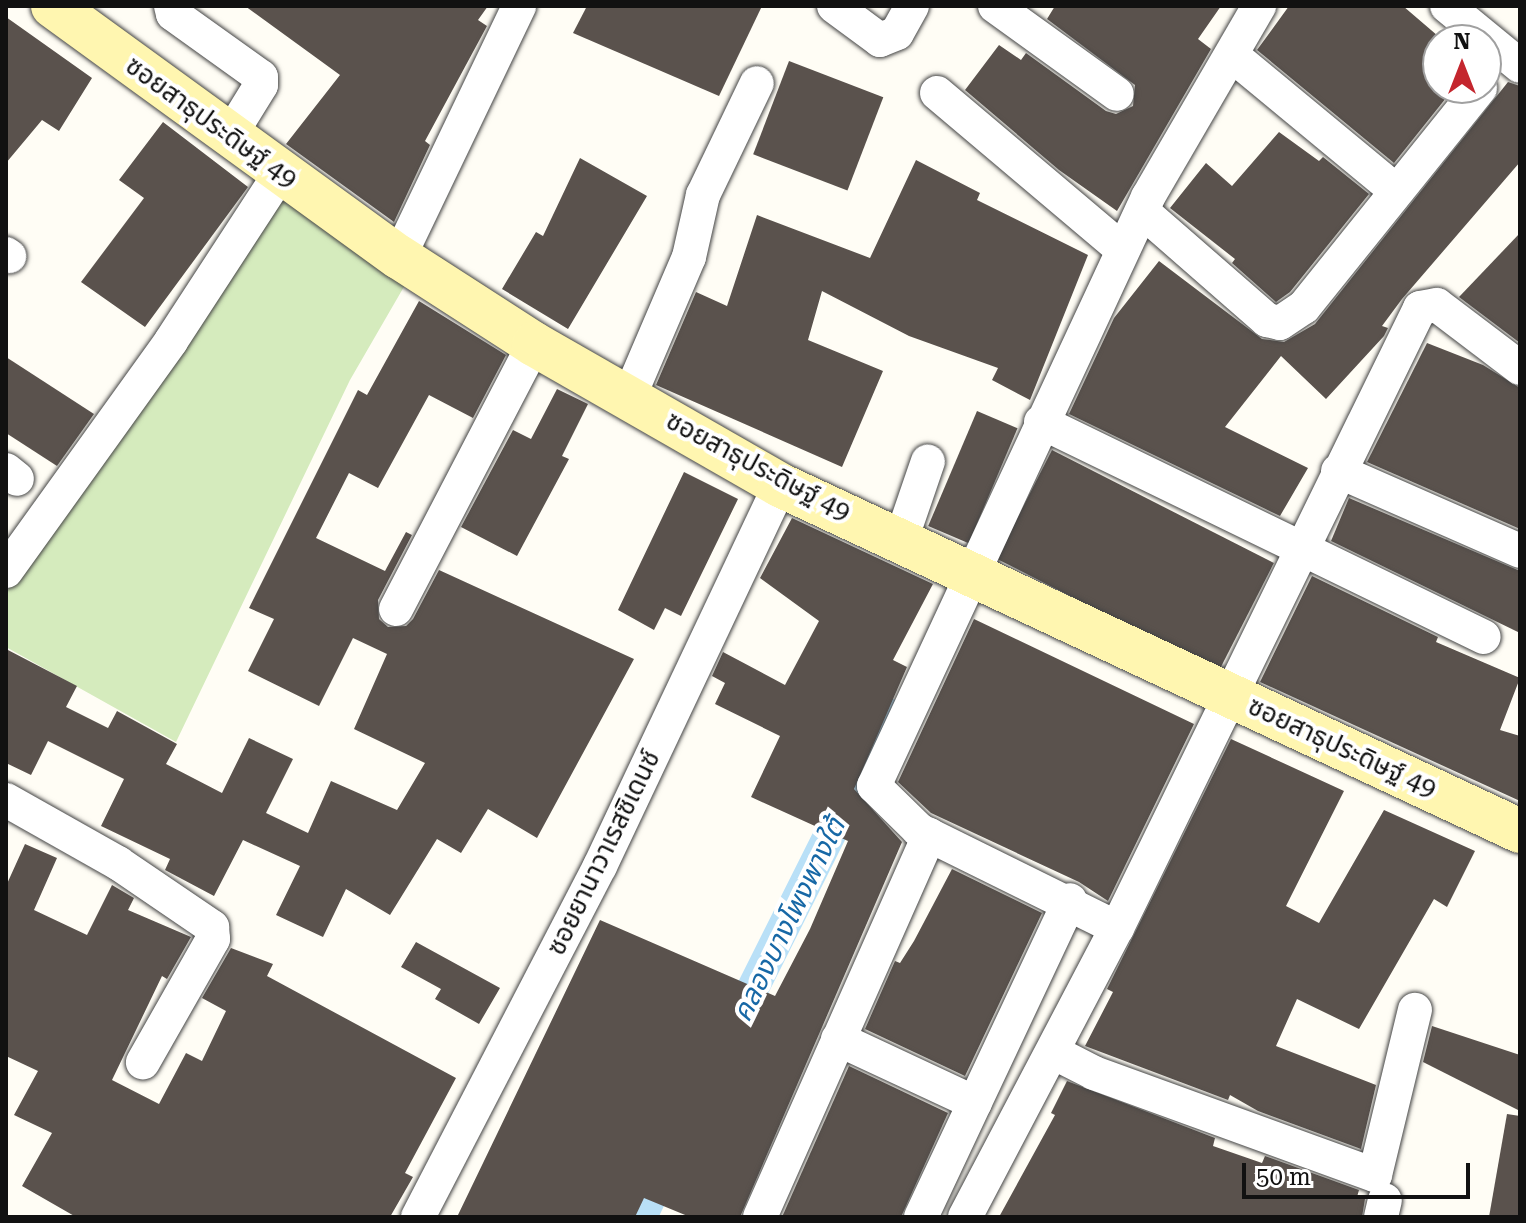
<!DOCTYPE html>
<html>
<head>
<meta charset="utf-8">
<style>
	body { margin:0 }
	#map { position:relative; width:1526px; height:1223px; overflow:hidden; background:#fffdf5; font-family:"Roboto Serif","Noto Sans Thai",serif }
	div>[style] { position:absolute }
	.green>* { inset:0; background:#d5ebbd }
	.canal>* { height:32px; margin:-16px; padding:0 16px; transform-origin:16px; border-radius:16px; background:#b9e0f7 }
	.building>* { inset:0; background:#5a524d; transform-origin:0 0 }
	.roads { filter:drop-shadow(0 0 2px #444) drop-shadow(0 0 2px #444) }
	.street>* { height:34px; margin:-17px; padding:0 17px; transform-origin:17px; border-radius:17px; background:#fff }
	.secondary>* { height:44px; margin:-22px; padding:0 22px; transform-origin:22px; border-radius:22px; background:#fff6b0 }
	span { translate:-50% -50%; white-space:nowrap; text-align:center; line-height:1.15; -webkit-text-stroke:8px #fff; paint-order:stroke }
	.street-label { font-size:26px; color:#111 }
	.water-label { font-size:28px; color:#1768a6; font-style:italic }
	.frame { position:absolute; inset:0; border:8px solid #111; pointer-events:none }
	.north { position:absolute; left:1422px; top:24px; width:80px; height:80px; box-sizing:border-box; background:#fff; border:2px solid #a0a0a0; border-radius:50%; rotate:0deg; font-size:22px; font-weight:700; line-height:32px; text-align:center; color:#111 }
	.north::after { content:''; display:block; margin:auto; width:28px; height:36px; background:#c4262e; clip-path:polygon(50% 0,100% 100%,50% 72%,0 100%) }
	.scale { position:absolute; left:1242px; top:1163px; width:228px; height:36px; box-sizing:border-box; border:4px solid #111; border-top:0; padding-left:10px; font-size:24px; line-height:28px; white-space:nowrap; color:#111; -webkit-text-stroke:6px #fff; paint-order:stroke }
</style>
</head>
<body>
<div id="map">
	<div class="green">
		<div style="clip-path:polygon(280px 195px,405px 285px,350px 380px,176px 742px,6px 647px,6px 593px)"></div>
	</div>
	<div class="canal">
		<div style="left:735px;top:1024px;width:346px;rotate:-63.4deg"></div>
		<div style="left:641px;top:1217px;width:61px;rotate:-64.7deg"></div>
	</div>
	<div class="building">
		<div style="clip-path:polygon(245px 6px,488px 6px,478px 20px,487px 26px,425px 141px,430px 145px,394px 222px,286px 144px,340px 75px)"></div>
		<div style="clip-path:polygon(587px 6px,762px 6px,719px 96px,573px 33px)"></div>
		<div style="clip-path:polygon(1055px 6px,1221px 6px,1198px 39px,1211px 49px,1117px 211px,1059px 170px,965px 90px,999px 45px,1021px 60px,1026px 53px,1106px 111px,1116px 114px,1133px 106px,1135px 85px,1047px 19px)"></div>
		<div style="clip-path:polygon(1289px 6px,1403px 6px,1438px 36px,1438px 88px,1454px 88px,1394px 163px,1257px 50px)"></div>
		<div style="clip-path:polygon(6px 17px,92px 78px,59px 131px,42px 120px,6px 163px)"></div>
		<div style="left:789px;top:61px;width:101px;height:100px;rotate:21deg"></div>
		<div style="clip-path:polygon(1508px 82px,1520px 86px,1520px 162px,1402px 299px,1382px 326px,1388px 328px,1384px 336px,1326px 399px,1281px 356px,1225px 427px,1308px 468px,1280px 516px,1069px 414px,1114px 318px,1159px 261px,1262px 339px,1284px 342px,1315px 324px)"></div>
		<div style="clip-path:polygon(163px 122px,248px 187px,145px 327px,81px 282px,144px 198px,119px 180px)"></div>
		<div style="clip-path:polygon(1279px 132px,1319px 161px,1323px 157px,1369px 194px,1290px 292px,1276px 302px,1232px 263px,1235px 259px,1170px 208px,1206px 163px,1232px 186px)"></div>
		<div style="clip-path:polygon(580px 158px,647px 196px,568px 329px,502px 289px,536px 232px,543px 236px)"></div>
		<div style="clip-path:polygon(916px 160px,980px 193px,977px 200px,1088px 255px,1030px 400px,992px 380px,998px 368px,909px 336px,822px 291px,808px 340px,883px 371px,842px 467px,656px 385px,696px 292px,727px 306px,757px 215px,870px 258px)"></div>
		<div style="clip-path:polygon(1520px 233px,1520px 343px,1459px 297px)"></div>
		<div style="clip-path:polygon(419px 301px,506px 355px,473px 418px,429px 395px,378px 488px,349px 473px,316px 538px,385px 571px,406px 532px,412px 535px,378px 600px,379px 619px,388px 627px,406px 626px,413px 619px,439px 570px,634px 659px,537px 838px,488px 809px,461px 853px,437px 839px,390px 915px,346px 889px,323px 937px,276px 915px,300px 866px,243px 840px,214px 896px,165px 870px,170px 859px,101px 826px,124px 779px,48px 741px,31px 775px,6px 763px,6px 649px,77px 686px,66px 707px,108px 728px,117px 711px,177px 744px,166px 764px,222px 793px,249px 738px,293px 759px,266px 813px,308px 833px,331px 781px,397px 810px,425px 763px,354px 729px,387px 654px,353px 638px,319px 706px,248px 671px,274px 619px,249px 608px,358px 390px,367px 395px)"></div>
		<div style="clip-path:polygon(1427px 343px,1483px 365px,1520px 388px,1520px 529px,1367px 462px)"></div>
		<div style="clip-path:polygon(6px 357px,94px 414px,57px 466px,6px 433px)"></div>
		<div style="clip-path:polygon(557px 389px,588px 404px,562px 456px,569px 459px,517px 556px,461px 527px,513px 430px,531px 439px)"></div>
		<div style="left:977px;top:411px;width:44px;height:125px;rotate:23deg"></div>
		<div style="left:1052px;top:450px;width:249px;height:122px;rotate:27deg"></div>
		<div style="clip-path:polygon(684px 472px,738px 499px,681px 616px,665px 608px,654px 630px,618px 610px)"></div>
		<div style="clip-path:polygon(1349px 498px,1520px 571px,1520px 633px,1331px 541px)"></div>
		<div style="clip-path:polygon(792px 518px,933px 584px,893px 660px,907px 667px,854px 789px,902px 842px,740px 1217px,690px 1217px,644px 1198px,635px 1217px,457px 1217px,600px 920px,775px 996px,810px 929px,848px 841px,751px 797px,780px 736px,715px 704px,725px 683px,712px 676px,723px 652px,785px 685px,819px 621px,760px 578px)"></div>
		<div style="clip-path:polygon(1312px 576px,1438px 637px,1436px 642px,1520px 678px,1500px 730px,1520px 736px,1520px 801px,1260px 682px)"></div>
		<div style="clip-path:polygon(974px 619px,1194px 724px,1108px 901px,1079px 882px,931px 813px,898px 782px)"></div>
		<div style="clip-path:polygon(1231px 739px,1344px 791px,1286px 906px,1319px 923px,1384px 810px,1475px 851px,1447px 907px,1434px 899px,1359px 1029px,1297px 999px,1276px 1046px,1376px 1085px,1361px 1149px,1258px 1111px,1230px 1095px,1228px 1100px,1085px 1046px,1113px 992px,1107px 989px)"></div>
		<div style="clip-path:polygon(25px 844px,57px 858px,34px 910px,87px 935px,112px 885px,134px 898px,128px 910px,191px 937px,167px 979px,162px 976px,112px 1080px,159px 1104px,186px 1053px,202px 1061px,226px 1011px,202px 998px,231px 948px,273px 964px,267px 976px,456px 1078px,405px 1173px,413px 1177px,390px 1217px,76px 1217px,22px 1186px,52px 1133px,14px 1115px,38px 1071px,6px 1056px,6px 886px)"></div>
		<div style="clip-path:polygon(952px 869px,1042px 913px,965px 1076px,865px 1029px,895px 961px,900px 963px,914px 941px)"></div>
		<div style="clip-path:polygon(416px 942px,500px 988px,479px 1024px,435px 999px,441px 989px,401px 967px)"></div>
		<div style="clip-path:polygon(1432px 1026px,1520px 1055px,1520px 1111px,1423px 1062px)"></div>
		<div style="clip-path:polygon(849px 1066px,948px 1113px,901px 1217px,782px 1217px)"></div>
		<div style="clip-path:polygon(1067px 1081px,1215px 1138px,1213px 1146px,1262px 1163px,1265px 1156px,1359px 1190px,1357px 1197px,1365px 1199px,1362px 1217px,999px 1217px,1055px 1115px,1051px 1113px)"></div>
		<div style="clip-path:polygon(1507px 1114px,1520px 1116px,1520px 1217px,1489px 1217px)"></div>
	</div>
	<div class="roads">
		<div class="street">
			<div style="left:171px;top:6px;width:8px;rotate:76deg"></div>
			<div style="left:173px;top:14px;width:108px;rotate:35.6deg"></div>
			<div style="left:261px;top:77px;width:8px;rotate:90deg"></div>
			<div style="left:261px;top:85px;width:61px;rotate:121.6deg"></div>
			<div style="left:834px;top:6px;width:57px;rotate:36.5deg"></div>
			<div style="left:880px;top:40px;width:18px;rotate:-22deg"></div>
			<div style="left:897px;top:33px;width:31px;rotate:-61deg"></div>
			<div style="left:995px;top:6px;width:150px;rotate:35.8deg"></div>
			<div style="left:1447px;top:6px;width:94px;rotate:39.4deg"></div>
			<div style="left:1233px;top:56px;width:210px;rotate:39.6deg"></div>
			<div style="left:937px;top:93px;width:243px;rotate:40.2deg"></div>
			<div style="left:1142px;top:211px;width:166px;rotate:41.1deg"></div>
			<div style="left:1267px;top:320px;width:13px;rotate:13deg"></div>
			<div style="left:1280px;top:323px;width:29px;rotate:-34deg"></div>
			<div style="left:1304px;top:307px;width:281px;rotate:-51.2deg"></div>
			<div style="left:6px;top:254px;width:4px;rotate:34deg"></div>
			<div style="left:399px;top:257px;width:278px;rotate:-64.4deg"></div>
			<div style="left:629px;top:397px;width:152px;rotate:-66.8deg"></div>
			<div style="left:689px;top:257px;width:64px;rotate:-77.3deg"></div>
			<div style="left:703px;top:195px;width:124px;rotate:-64.3deg"></div>
			<div style="left:1041px;top:422px;width:492px;rotate:25.9deg"></div>
			<div style="left:6px;top:470px;width:14px;rotate:39deg"></div>
			<div style="left:1338px;top:471px;width:199px;rotate:23.7deg"></div>
			<div style="left:901px;top:540px;width:83px;rotate:-71.1deg"></div>
			<div style="left:6px;top:571px;width:283px;rotate:-54.3deg"></div>
			<div style="left:171px;top:341px;width:199px;rotate:-56.9deg"></div>
			<div style="left:396px;top:609px;width:299px;rotate:-62.5deg"></div>
			<div style="left:6px;top:800px;width:129px;rotate:29.4deg"></div>
			<div style="left:118px;top:863px;width:114px;rotate:34.2deg"></div>
			<div style="left:212px;top:927px;width:12px;rotate:85deg"></div>
			<div style="left:213px;top:939px;width:142px;rotate:119.6deg"></div>
			<div style="left:1117px;top:928px;width:221px;rotate:-153.7deg"></div>
			<div style="left:919px;top:830px;width:63px;rotate:-135.6deg"></div>
			<div style="left:874px;top:786px;width:650px;rotate:-65.05deg"></div>
			<div style="left:1148px;top:197px;width:221px;rotate:-59.8deg"></div>
			<div style="left:838px;top:1039px;width:151px;rotate:25deg"></div>
			<div style="left:1053px;top:1052px;width:46px;rotate:27.1deg"></div>
			<div style="left:1094px;top:1073px;width:299px;rotate:20deg"></div>
			<div style="left:1375px;top:1175px;width:170px;rotate:-76.4deg"></div>
			<div style="left:418px;top:1217px;width:395px;rotate:-62.6deg"></div>
			<div style="left:600px;top:866px;width:421px;rotate:-64.7deg"></div>
			<div style="left:760px;top:1217px;width:418px;rotate:-66.1deg"></div>
			<div style="left:921px;top:1217px;width:350px;rotate:-64.8deg"></div>
			<div style="left:965px;top:1217px;width:327px;rotate:-62.3deg"></div>
			<div style="left:1117px;top:928px;width:690px;rotate:-63.95deg"></div>
			<div style="left:1420px;top:308px;width:17px;rotate:-10deg"></div>
			<div style="left:1437px;top:305px;width:104px;rotate:37.2deg"></div>
			<div style="left:1381px;top:1217px;width:17px;rotate:-77deg"></div>
		</div>
		<div class="secondary">
			<div style="left:53px;top:6px;width:427px;rotate:36deg"></div>
			<div style="left:399px;top:257px;width:161px;rotate:32.8deg"></div>
			<div style="left:534px;top:344px;width:284px;rotate:29.8deg"></div>
			<div style="left:780px;top:485px;width:817px;rotate:25.06deg"></div>
		</div>
	</div>
	<div class="street-label">
		<span style="left:211px;top:123px;rotate:36deg">ซอยสาธุประดิษฐ์ 49</span>
		<span style="left:758px;top:467px;rotate:28deg">ซอยสาธุประดิษฐ์ 49</span>
		<span style="left:1342px;top:748px;rotate:25deg">ซอยสาธุประดิษฐ์ 49</span>
		<span style="left:604px;top:853px;rotate:-64deg">ซอยยานาวาเรสซิเดนซ์</span>
	</div>
	<div class="water-label">
		<span style="left:789px;top:920px;rotate:-64deg">คลองบางโพงพางใต้</span>
	</div>
	<div class="frame"></div>
	<div class="north">N</div>
	<div class="scale">50 m</div>
</div>
</body>
</html>
